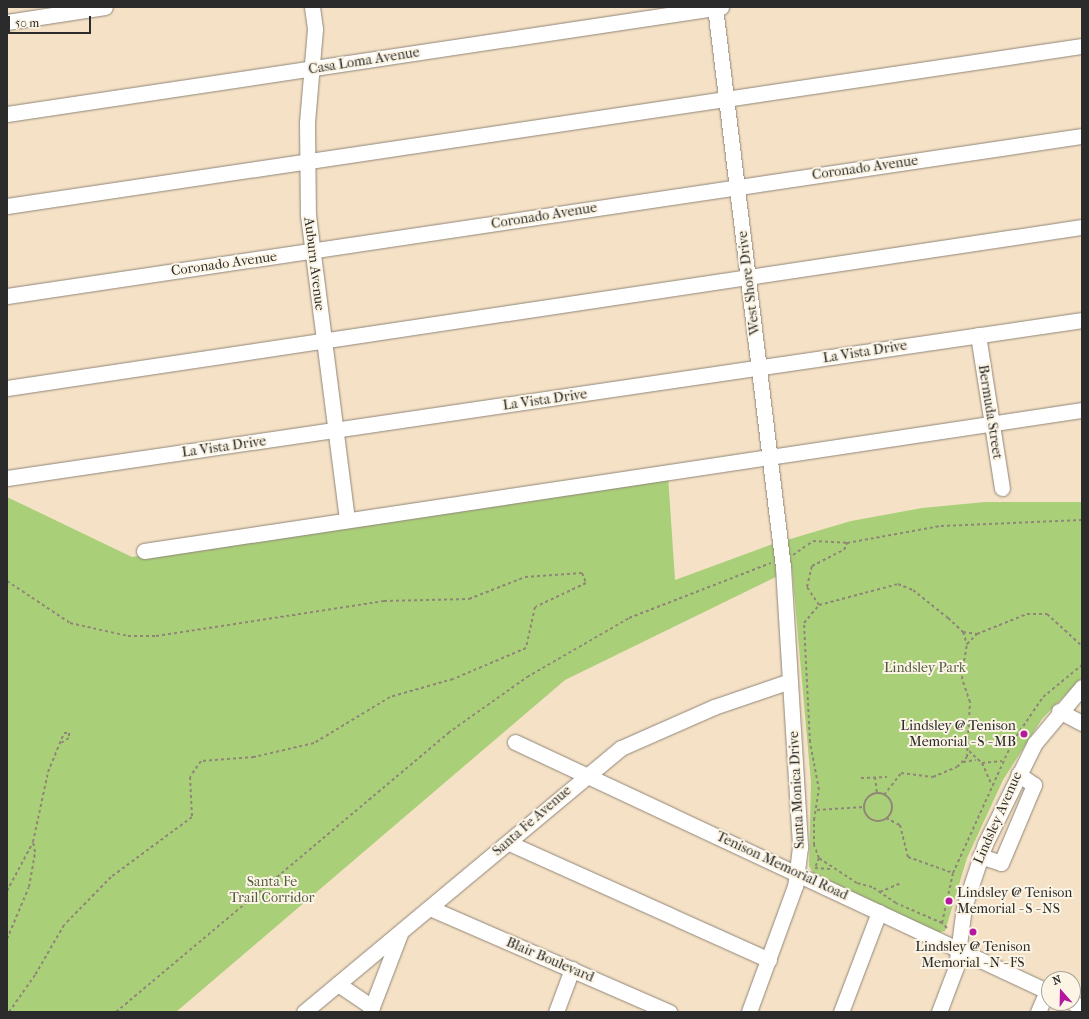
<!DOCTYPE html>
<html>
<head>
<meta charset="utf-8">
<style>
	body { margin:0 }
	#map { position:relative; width:1089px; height:1019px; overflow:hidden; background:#f5e1c6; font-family:"IM FELL French Canon",serif }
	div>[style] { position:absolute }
	.green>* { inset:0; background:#aacf79 }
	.path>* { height:2px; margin-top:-1px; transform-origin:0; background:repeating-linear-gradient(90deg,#908678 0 3px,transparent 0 6px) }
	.path>.ring { margin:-1px; padding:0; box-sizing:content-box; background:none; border:2px solid #908678; border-radius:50% }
	.roads { filter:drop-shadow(0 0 1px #908678) drop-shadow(0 0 1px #908678) }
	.minor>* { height:15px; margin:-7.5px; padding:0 7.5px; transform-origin:7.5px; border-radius:7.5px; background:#fff }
	.dots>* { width:11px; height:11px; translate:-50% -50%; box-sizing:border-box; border:2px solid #fcf5e5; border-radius:50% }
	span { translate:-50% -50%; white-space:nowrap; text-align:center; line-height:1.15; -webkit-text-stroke:4px #fcf5e5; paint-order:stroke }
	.street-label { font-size:14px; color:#2b2b2b }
	.park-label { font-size:14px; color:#515c42 }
	.poi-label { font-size:14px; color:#2b2b2b }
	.right { translate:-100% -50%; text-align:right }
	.left { translate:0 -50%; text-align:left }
	.frame { position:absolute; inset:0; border:8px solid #2b2b2b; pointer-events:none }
	.north { position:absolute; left:1041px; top:971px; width:40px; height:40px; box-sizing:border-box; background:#fcf5e5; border:1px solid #a8a49b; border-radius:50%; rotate:340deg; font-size:11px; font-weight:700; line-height:16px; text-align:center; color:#2b2b2b }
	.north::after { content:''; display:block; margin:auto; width:14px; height:18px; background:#b5179e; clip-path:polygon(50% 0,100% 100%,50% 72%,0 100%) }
	.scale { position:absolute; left:8px; top:16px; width:83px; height:18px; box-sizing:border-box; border:2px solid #2b2b2b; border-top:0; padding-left:5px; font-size:12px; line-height:14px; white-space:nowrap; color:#2b2b2b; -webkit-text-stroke:3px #fcf5e5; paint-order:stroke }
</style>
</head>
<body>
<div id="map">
	<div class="green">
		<div style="clip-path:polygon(668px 475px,675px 580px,770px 545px,851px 521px,922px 508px,985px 502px,1082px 502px,1082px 678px,1042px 719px,1003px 780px,967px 858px,945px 931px,936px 933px,813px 873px,809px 866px,811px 782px,792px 569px,565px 680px,176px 1012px,7px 1012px,7px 497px,132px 557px)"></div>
	</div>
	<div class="path">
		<div style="left:793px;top:555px;width:24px;rotate:-35deg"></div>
		<div style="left:813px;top:541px;width:34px;rotate:3deg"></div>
		<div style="left:847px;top:543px;width:96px;rotate:-10.3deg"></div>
		<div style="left:941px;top:526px;width:141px;rotate:-2.4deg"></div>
		<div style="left:7px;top:581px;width:76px;rotate:33.7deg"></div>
		<div style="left:70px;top:623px;width:59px;rotate:12.6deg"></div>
		<div style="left:128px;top:636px;width:28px"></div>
		<div style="left:156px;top:636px;width:231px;rotate:-8.7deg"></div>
		<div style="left:384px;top:601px;width:85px;rotate:-1.3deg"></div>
		<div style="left:469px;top:599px;width:60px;rotate:-21.4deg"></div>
		<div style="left:525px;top:577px;width:57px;rotate:-4deg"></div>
		<div style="left:582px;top:573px;width:11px;rotate:68deg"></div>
		<div style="left:586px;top:583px;width:56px;rotate:154.8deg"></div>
		<div style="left:535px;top:607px;width:42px;rotate:102.4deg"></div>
		<div style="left:526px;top:648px;width:79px;rotate:157deg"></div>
		<div style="left:453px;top:679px;width:66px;rotate:164.1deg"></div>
		<div style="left:390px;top:697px;width:89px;rotate:148.8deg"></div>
		<div style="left:314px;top:743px;width:62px;rotate:166.9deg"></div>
		<div style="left:254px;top:757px;width:53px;rotate:175.7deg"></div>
		<div style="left:201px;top:761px;width:19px;rotate:125deg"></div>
		<div style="left:190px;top:777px;width:40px;rotate:87.1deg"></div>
		<div style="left:192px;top:817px;width:101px;rotate:143.5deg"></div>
		<div style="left:111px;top:877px;width:67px;rotate:134.4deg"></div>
		<div style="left:64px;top:925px;width:58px;rotate:120.1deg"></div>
		<div style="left:35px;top:975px;width:45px;rotate:125.1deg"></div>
		<div style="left:819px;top:605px;width:22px;rotate:-124deg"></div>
		<div style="left:807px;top:587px;width:22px;rotate:-77deg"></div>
		<div style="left:812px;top:566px;width:36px;rotate:-27deg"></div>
		<div style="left:844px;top:550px;width:8px;rotate:-67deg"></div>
		<div style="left:963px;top:632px;width:14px;rotate:8deg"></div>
		<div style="left:969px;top:751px;width:18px;rotate:43deg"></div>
		<div style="left:982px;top:763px;width:20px;rotate:-6deg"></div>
		<div style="left:963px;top:762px;width:13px;rotate:-9deg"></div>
		<div style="left:982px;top:763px;width:22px;rotate:66deg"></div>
		<div style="left:875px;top:777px;width:16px;rotate:83deg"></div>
		<div style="left:861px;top:778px;width:26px;rotate:-2deg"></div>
		<div class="ring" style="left:864px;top:793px;width:26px;height:26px"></div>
		<div style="left:884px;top:795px;width:28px;rotate:-52deg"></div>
		<div style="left:901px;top:773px;width:32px;rotate:7deg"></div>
		<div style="left:933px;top:777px;width:26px;rotate:-23deg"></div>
		<div style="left:957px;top:767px;width:14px;rotate:-45deg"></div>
		<div style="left:967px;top:757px;width:55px;rotate:-86.9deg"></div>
		<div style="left:970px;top:702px;width:24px;rotate:-109deg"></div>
		<div style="left:962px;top:679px;width:12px;rotate:-85deg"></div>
		<div style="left:963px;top:667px;width:23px;rotate:-80deg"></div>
		<div style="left:967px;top:644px;width:14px;rotate:-45deg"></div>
		<div style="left:977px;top:634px;width:54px;rotate:-21.8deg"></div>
		<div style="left:1027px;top:614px;width:20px"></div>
		<div style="left:1047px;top:614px;width:47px;rotate:42.4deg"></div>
		<div style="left:817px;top:810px;width:47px;rotate:-3.7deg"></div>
		<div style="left:886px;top:818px;width:16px;rotate:27deg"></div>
		<div style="left:900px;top:825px;width:33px;rotate:76deg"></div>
		<div style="left:908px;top:857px;width:48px;rotate:19.6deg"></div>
		<div style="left:819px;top:858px;width:11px;rotate:112deg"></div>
		<div style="left:815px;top:868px;width:15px;rotate:4deg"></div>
		<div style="left:7px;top:891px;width:55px;rotate:-62deg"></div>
		<div style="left:33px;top:842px;width:72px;rotate:-77.9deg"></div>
		<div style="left:48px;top:772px;width:42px;rotate:-67.7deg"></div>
		<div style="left:64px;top:733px;width:5px"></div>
		<div style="left:69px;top:733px;width:5px;rotate:90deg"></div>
		<div style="left:69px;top:738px;width:9px;rotate:148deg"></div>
		<div style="left:880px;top:892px;width:23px;rotate:-23deg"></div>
		<div style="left:942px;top:923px;width:50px;rotate:-156.5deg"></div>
		<div style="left:896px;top:903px;width:29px;rotate:-146deg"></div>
		<div style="left:872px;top:887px;width:16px;rotate:-165deg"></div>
		<div style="left:857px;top:883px;width:45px;rotate:-146.7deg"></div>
		<div style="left:819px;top:858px;width:14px;rotate:-111deg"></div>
		<div style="left:814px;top:845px;width:25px;rotate:-90deg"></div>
		<div style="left:814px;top:820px;width:30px;rotate:-81deg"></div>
		<div style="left:819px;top:790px;width:49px;rotate:-100.6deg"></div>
		<div style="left:810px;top:742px;width:119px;rotate:-92.9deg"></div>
		<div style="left:804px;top:623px;width:23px;rotate:-50deg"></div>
		<div style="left:819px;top:605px;width:82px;rotate:-14.9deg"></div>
		<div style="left:898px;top:584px;width:16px;rotate:22deg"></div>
		<div style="left:913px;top:590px;width:45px;rotate:38.7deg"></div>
		<div style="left:948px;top:618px;width:21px;rotate:43deg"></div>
		<div style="left:963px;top:632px;width:13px;rotate:72deg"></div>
		<div style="left:947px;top:928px;width:7px;rotate:-135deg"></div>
		<div style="left:942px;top:923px;width:51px;rotate:-77.6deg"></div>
		<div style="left:953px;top:873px;width:145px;rotate:-65.6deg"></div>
		<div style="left:1013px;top:741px;width:53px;rotate:-55.7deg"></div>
		<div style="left:1043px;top:697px;width:50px;rotate:-39.4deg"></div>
		<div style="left:7px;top:939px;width:56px;rotate:-67.1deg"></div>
		<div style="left:29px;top:887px;width:36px;rotate:-80deg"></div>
		<div style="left:35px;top:852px;width:10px;rotate:-101deg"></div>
		<div style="left:116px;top:1012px;width:434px;rotate:-40deg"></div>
		<div style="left:448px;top:733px;width:97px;rotate:-35.3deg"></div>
		<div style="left:527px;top:677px;width:118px;rotate:-30deg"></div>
		<div style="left:629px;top:618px;width:152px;rotate:-21.2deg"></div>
	</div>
	<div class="roads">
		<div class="minor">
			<div style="left:312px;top:7px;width:22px;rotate:82deg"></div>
			<div style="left:315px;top:29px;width:94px;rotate:94.9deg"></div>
			<div style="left:307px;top:123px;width:92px;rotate:89.4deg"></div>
			<div style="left:308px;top:215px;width:307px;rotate:82.7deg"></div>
			<div style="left:715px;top:7px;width:564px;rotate:83.08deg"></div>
			<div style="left:783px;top:567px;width:281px;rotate:86.5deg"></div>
			<div style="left:800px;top:847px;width:39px;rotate:97deg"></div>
			<div style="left:795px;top:886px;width:134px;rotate:110.1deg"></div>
			<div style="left:7px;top:22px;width:99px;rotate:-8.7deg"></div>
			<div style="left:7px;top:114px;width:722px;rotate:-8.52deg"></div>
			<div style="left:7px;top:206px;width:1087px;rotate:-8.47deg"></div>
			<div style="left:7px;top:296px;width:1087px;rotate:-8.47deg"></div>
			<div style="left:978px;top:335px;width:155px;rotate:81.1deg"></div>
			<div style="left:7px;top:388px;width:1087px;rotate:-8.52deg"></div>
			<div style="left:7px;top:478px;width:1087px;rotate:-8.36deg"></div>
			<div style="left:144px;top:551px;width:949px;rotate:-8.55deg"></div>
			<div style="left:1059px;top:711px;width:26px;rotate:28deg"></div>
			<div style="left:515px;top:742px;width:590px;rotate:25.09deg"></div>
			<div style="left:509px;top:843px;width:285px;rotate:24.2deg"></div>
			<div style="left:980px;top:856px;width:22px;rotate:18deg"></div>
			<div style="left:1001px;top:863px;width:85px;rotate:-67.1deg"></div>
			<div style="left:1034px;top:785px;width:19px;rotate:-145deg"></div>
			<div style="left:430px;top:908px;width:261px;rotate:23.5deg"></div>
			<div style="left:338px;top:984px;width:41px;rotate:34.1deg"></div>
			<div style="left:1073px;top:1003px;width:10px;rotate:24deg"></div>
			<div style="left:304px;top:1012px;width:413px;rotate:-39.8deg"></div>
			<div style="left:621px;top:748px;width:102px;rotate:-23.8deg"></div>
			<div style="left:714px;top:707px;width:80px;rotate:-18.9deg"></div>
			<div style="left:370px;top:1012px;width:84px;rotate:-69deg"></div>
			<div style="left:556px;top:1012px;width:46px;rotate:-69.6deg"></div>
			<div style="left:841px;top:1012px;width:107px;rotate:-69.2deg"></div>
			<div style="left:939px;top:1012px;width:48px;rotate:-69.3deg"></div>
			<div style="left:956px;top:967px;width:61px;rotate:-82.4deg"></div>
			<div style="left:964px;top:907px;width:66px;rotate:-71.6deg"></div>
			<div style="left:985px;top:844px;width:113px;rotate:-63.7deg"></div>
			<div style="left:1035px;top:743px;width:73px;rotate:-50deg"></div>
			<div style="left:1038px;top:1012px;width:23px;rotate:-67deg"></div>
		</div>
	</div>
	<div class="dots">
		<div style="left:1024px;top:734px;background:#b5179e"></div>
		<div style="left:949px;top:901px;background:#b5179e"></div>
		<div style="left:973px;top:932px;background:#b5179e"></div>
	</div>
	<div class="street-label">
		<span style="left:364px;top:61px;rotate:-9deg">Casa Loma Avenue</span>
		<span style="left:865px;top:168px;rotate:-8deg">Coronado Avenue</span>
		<span style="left:544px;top:216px;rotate:-9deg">Coronado Avenue</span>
		<span style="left:224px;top:264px;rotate:-8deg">Coronado Avenue</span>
		<span style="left:314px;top:264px;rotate:83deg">Auburn Avenue</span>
		<span style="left:749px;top:283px;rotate:-97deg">West Shore Drive</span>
		<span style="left:865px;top:352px;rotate:-9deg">La Vista Drive</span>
		<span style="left:545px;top:400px;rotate:-8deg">La Vista Drive</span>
		<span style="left:990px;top:412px;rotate:81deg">Bermuda Street</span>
		<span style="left:224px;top:447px;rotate:-8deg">La Vista Drive</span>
		<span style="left:797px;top:790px;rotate:-93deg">Santa Monica Drive</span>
		<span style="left:998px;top:818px;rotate:-66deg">Lindsley Avenue</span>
		<span style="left:532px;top:821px;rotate:-41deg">Santa Fe Avenue</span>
		<span style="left:782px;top:866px;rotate:25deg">Tenison Memorial Road</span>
		<span style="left:550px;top:960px;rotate:23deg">Blair Boulevard</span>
	</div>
	<div class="park-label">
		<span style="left:925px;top:668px">Lindsley Park</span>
		<span style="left:272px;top:890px">Santa Fe<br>Trail Corridor</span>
	</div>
	<div class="poi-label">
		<span class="right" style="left:1016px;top:734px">Lindsley @ Tenison<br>Memorial - S - MB</span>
		<span class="left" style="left:957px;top:901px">Lindsley @ Tenison<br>Memorial - S - NS</span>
		<span style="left:973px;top:955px">Lindsley @ Tenison<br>Memorial - N - FS</span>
	</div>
	<div class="frame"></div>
	<div class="north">N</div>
	<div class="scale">50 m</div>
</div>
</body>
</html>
